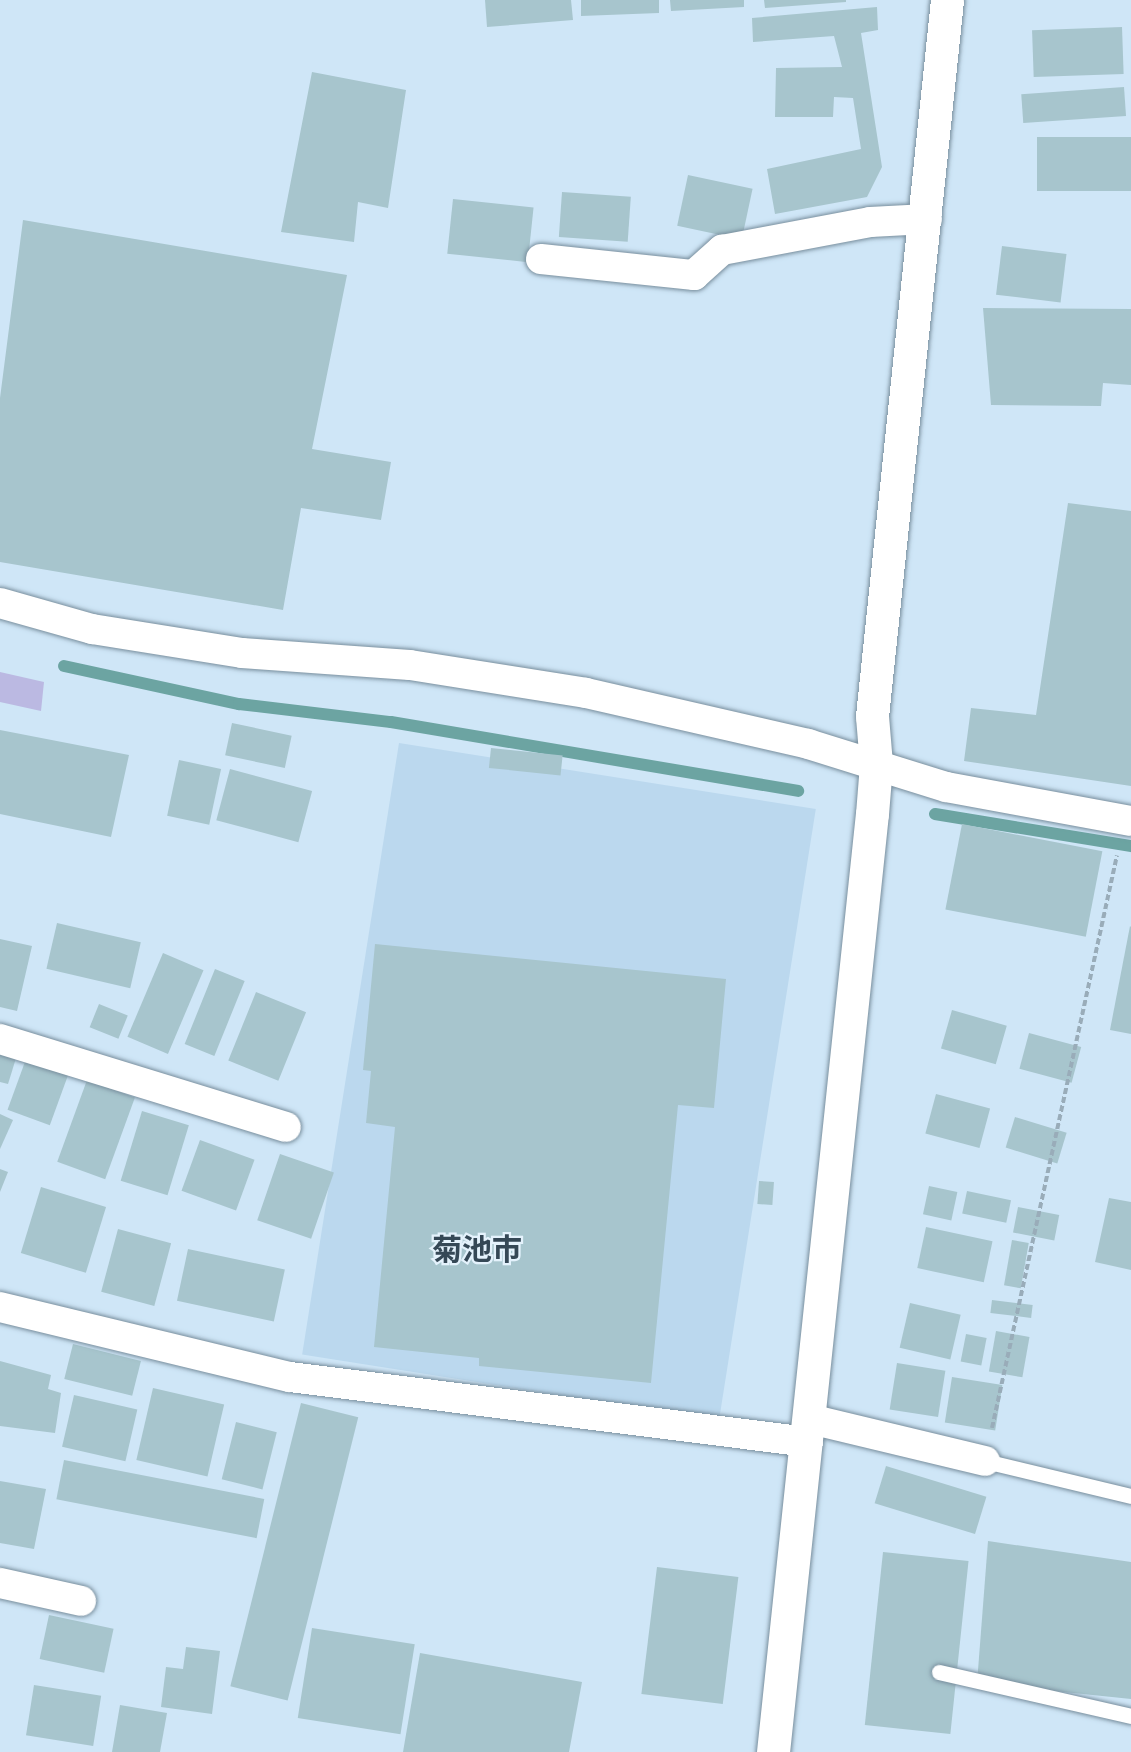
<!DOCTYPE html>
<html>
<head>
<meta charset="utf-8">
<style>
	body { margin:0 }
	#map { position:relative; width:1131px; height:1752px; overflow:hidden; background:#cfe6f7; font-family:Overpass,"Noto Sans JP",sans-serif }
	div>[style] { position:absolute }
	.built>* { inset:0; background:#bbd8ee; transform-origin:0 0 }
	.green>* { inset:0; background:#bbb9e2 }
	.stream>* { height:12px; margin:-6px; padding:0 6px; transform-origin:6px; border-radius:6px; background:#6ca4a2 }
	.building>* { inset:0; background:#a7c5cd; transform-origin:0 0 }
	.path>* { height:4px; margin-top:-2px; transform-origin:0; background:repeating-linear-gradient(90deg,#99acb9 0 6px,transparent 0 9px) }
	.roads { filter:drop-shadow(0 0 2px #788e9d) drop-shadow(0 0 2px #788e9d) }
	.service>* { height:15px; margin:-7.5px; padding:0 7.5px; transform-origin:7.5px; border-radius:7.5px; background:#fff }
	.minor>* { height:30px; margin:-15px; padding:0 15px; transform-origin:15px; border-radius:15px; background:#fff }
	.tertiary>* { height:33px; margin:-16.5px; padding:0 16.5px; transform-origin:16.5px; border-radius:16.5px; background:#fff }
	span { translate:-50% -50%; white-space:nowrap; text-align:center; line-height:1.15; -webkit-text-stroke:4.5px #e4f2fc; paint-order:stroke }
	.town-label { font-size:30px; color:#354856; font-weight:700 }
</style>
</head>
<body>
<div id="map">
	<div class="built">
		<div style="left:399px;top:743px;width:422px;height:619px;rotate:9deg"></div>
	</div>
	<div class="green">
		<div style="clip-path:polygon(0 672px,44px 682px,41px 711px,0 702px)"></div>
	</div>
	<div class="stream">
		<div style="left:64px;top:666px;width:179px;rotate:12.3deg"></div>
		<div style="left:239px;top:704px;width:153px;rotate:6.8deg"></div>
		<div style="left:391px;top:722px;width:413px;rotate:9.6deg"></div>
		<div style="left:935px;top:814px;width:199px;rotate:9.3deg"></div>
	</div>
	<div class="building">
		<div style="clip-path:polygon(485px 0,571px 0,573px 20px,487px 27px)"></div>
		<div style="clip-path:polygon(581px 0,659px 0,659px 13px,581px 16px)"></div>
		<div style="clip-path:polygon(670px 0,744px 0,744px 7px,671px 11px)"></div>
		<div style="clip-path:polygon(764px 0,846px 0,846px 2px,765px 8px)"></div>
		<div style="clip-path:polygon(877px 7px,878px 30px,861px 33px,882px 167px,867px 197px,775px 214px,767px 169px,861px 149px,853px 98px,834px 97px,833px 117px,775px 117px,776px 68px,842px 67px,834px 36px,753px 42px,752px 18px)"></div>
		<div style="left:1122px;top:27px;width:47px;height:90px;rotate:88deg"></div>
		<div style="clip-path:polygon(312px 72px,406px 90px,388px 208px,358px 202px,354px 242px,281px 232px)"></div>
		<div style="left:1124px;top:87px;width:29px;height:103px;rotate:86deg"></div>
		<div style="left:1131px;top:137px;width:54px;height:94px;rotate:90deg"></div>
		<div style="left:688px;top:175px;width:66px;height:52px;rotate:12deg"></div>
		<div style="left:562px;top:192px;width:69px;height:45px;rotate:4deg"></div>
		<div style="left:453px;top:199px;width:81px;height:55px;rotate:6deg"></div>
		<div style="clip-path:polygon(23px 220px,347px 275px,312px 449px,391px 462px,381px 520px,301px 508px,283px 610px,0 562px,0 398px)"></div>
		<div style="left:1002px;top:246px;width:65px;height:49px;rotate:7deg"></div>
		<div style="clip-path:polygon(983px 308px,1131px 309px,1131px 385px,1103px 383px,1101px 406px,991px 405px)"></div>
		<div style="clip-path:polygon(1068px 503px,1131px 511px,1131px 786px,964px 761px,971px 708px,1036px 715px)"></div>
		<div style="left:232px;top:723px;width:61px;height:33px;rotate:12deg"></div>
		<div style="clip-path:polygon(0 730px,129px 755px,111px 837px,0 814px)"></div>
		<div style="left:491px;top:748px;width:72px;height:20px;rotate:6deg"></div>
		<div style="left:179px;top:760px;width:43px;height:57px;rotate:12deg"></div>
		<div style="left:230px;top:769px;width:85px;height:53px;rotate:15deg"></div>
		<div style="left:962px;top:824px;width:143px;height:87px;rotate:11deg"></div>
		<div style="left:57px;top:923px;width:86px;height:47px;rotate:13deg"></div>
		<div style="clip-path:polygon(1130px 926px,1131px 927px,1131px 1034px,1110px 1030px)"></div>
		<div style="clip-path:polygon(0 939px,32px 946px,17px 1011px,0 1007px)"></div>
		<div style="clip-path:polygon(375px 944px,726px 979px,714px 1108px,678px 1105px,651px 1383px,479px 1366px,479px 1358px,374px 1347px,395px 1127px,366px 1123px,371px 1071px,363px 1070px)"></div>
		<div style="left:163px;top:953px;width:44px;height:91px;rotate:23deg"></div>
		<div style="left:215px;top:969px;width:32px;height:81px;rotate:22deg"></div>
		<div style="left:256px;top:992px;width:54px;height:74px;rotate:22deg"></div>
		<div style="left:99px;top:1004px;width:31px;height:25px;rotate:22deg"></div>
		<div style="left:952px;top:1010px;width:57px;height:40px;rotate:16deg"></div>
		<div style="left:1029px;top:1033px;width:54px;height:37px;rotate:15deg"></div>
		<div style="clip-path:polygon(0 1050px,17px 1055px,8px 1084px,0 1082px)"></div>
		<div style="left:26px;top:1059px;width:45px;height:54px;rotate:20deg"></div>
		<div style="left:87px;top:1080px;width:51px;height:87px;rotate:20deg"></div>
		<div style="left:936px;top:1094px;width:56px;height:41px;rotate:15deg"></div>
		<div style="left:142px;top:1111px;width:49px;height:73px;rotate:17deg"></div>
		<div style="clip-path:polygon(0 1114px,13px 1120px,0 1149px)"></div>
		<div style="left:1015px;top:1117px;width:54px;height:32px;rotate:17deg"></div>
		<div style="left:200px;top:1140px;width:58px;height:54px;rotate:20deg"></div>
		<div style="left:280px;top:1154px;width:57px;height:70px;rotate:19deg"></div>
		<div style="clip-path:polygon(0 1169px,8px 1172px,0 1192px)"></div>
		<div style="left:759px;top:1181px;width:15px;height:23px;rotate:4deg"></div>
		<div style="left:929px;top:1186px;width:29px;height:29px;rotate:12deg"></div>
		<div style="left:41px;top:1187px;width:68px;height:69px;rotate:17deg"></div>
		<div style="left:967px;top:1191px;width:45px;height:23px;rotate:12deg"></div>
		<div style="clip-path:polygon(1109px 1198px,1131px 1202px,1131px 1270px,1095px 1262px)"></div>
		<div style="left:1018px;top:1207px;width:42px;height:26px;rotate:11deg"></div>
		<div style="left:926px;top:1227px;width:68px;height:42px;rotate:12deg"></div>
		<div style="left:118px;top:1229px;width:55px;height:65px;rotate:15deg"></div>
		<div style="left:1012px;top:1240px;width:17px;height:46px;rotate:10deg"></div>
		<div style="left:188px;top:1249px;width:99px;height:53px;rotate:12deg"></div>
		<div style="left:992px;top:1300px;width:41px;height:13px;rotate:7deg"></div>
		<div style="left:910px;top:1303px;width:52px;height:46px;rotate:13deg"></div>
		<div style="left:996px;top:1331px;width:34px;height:41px;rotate:10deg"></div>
		<div style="left:966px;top:1334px;width:21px;height:28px;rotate:11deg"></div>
		<div style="left:73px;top:1344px;width:70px;height:36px;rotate:14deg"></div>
		<div style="clip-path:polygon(0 1361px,51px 1375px,48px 1389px,61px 1393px,55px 1433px,0 1426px)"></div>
		<div style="left:897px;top:1363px;width:49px;height:47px;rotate:9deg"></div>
		<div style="left:952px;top:1377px;width:51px;height:46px;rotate:9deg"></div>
		<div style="left:153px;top:1388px;width:73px;height:74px;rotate:13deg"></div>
		<div style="left:74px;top:1395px;width:65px;height:53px;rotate:13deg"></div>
		<div style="left:301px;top:1403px;width:59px;height:292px;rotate:14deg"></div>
		<div style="left:236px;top:1422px;width:42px;height:59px;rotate:14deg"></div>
		<div style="left:64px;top:1460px;width:204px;height:40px;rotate:11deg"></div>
		<div style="left:886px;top:1466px;width:105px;height:39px;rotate:17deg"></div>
		<div style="clip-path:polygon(0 1481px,46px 1489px,34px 1549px,0 1543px)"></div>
		<div style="clip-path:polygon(988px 1541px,1131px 1562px,1131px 1699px,977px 1683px)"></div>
		<div style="left:883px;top:1552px;width:86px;height:174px;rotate:6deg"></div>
		<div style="left:657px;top:1567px;width:82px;height:128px;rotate:7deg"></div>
		<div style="left:49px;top:1615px;width:66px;height:45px;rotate:12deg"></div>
		<div style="left:312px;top:1628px;width:104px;height:91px;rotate:9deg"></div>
		<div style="clip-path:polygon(186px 1647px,220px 1651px,212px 1714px,161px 1707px,166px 1667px,183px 1669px)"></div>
		<div style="clip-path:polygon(420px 1653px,582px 1682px,569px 1752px,403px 1752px)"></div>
		<div style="left:34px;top:1685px;width:68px;height:51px;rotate:9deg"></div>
		<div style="clip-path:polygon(120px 1705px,167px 1713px,160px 1752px,112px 1752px)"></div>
	</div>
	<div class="path">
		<div style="left:992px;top:1428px;width:586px;rotate:-77.69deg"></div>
	</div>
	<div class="roads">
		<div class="service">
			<div style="left:985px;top:1461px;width:150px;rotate:13.5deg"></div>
			<div style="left:939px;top:1672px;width:197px;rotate:12.9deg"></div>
		</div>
		<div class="minor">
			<div style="left:541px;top:259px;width:154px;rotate:6deg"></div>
			<div style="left:694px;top:275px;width:38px;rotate:-42deg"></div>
			<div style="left:722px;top:250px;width:151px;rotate:-10.7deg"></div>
			<div style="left:870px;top:222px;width:57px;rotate:-3deg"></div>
			<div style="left:0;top:603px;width:96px;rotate:15.8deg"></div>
			<div style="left:92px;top:629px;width:152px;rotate:9.1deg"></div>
			<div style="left:242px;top:653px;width:168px;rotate:4.1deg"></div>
			<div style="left:410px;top:665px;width:178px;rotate:9deg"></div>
			<div style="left:586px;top:693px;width:228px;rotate:12.9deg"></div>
			<div style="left:808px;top:744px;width:145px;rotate:17.3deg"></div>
			<div style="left:946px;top:787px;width:188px;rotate:10.4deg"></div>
			<div style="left:0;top:1039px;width:299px;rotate:17.1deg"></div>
			<div style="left:0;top:1307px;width:298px;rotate:13.6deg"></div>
			<div style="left:290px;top:1377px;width:522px;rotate:7.15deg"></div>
			<div style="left:810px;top:1419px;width:180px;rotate:13.5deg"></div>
			<div style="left:0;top:1583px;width:83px;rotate:12.5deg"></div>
		</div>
		<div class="tertiary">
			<div style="left:773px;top:1752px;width:943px;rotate:-83.98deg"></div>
			<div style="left:872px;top:814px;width:50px;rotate:-85.4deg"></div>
			<div style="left:876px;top:764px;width:48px;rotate:-94.8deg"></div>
			<div style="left:872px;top:716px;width:720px;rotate:-84.02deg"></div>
		</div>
	</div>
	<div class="town-label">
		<span style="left:477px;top:1253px">菊池市</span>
	</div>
</div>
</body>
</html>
